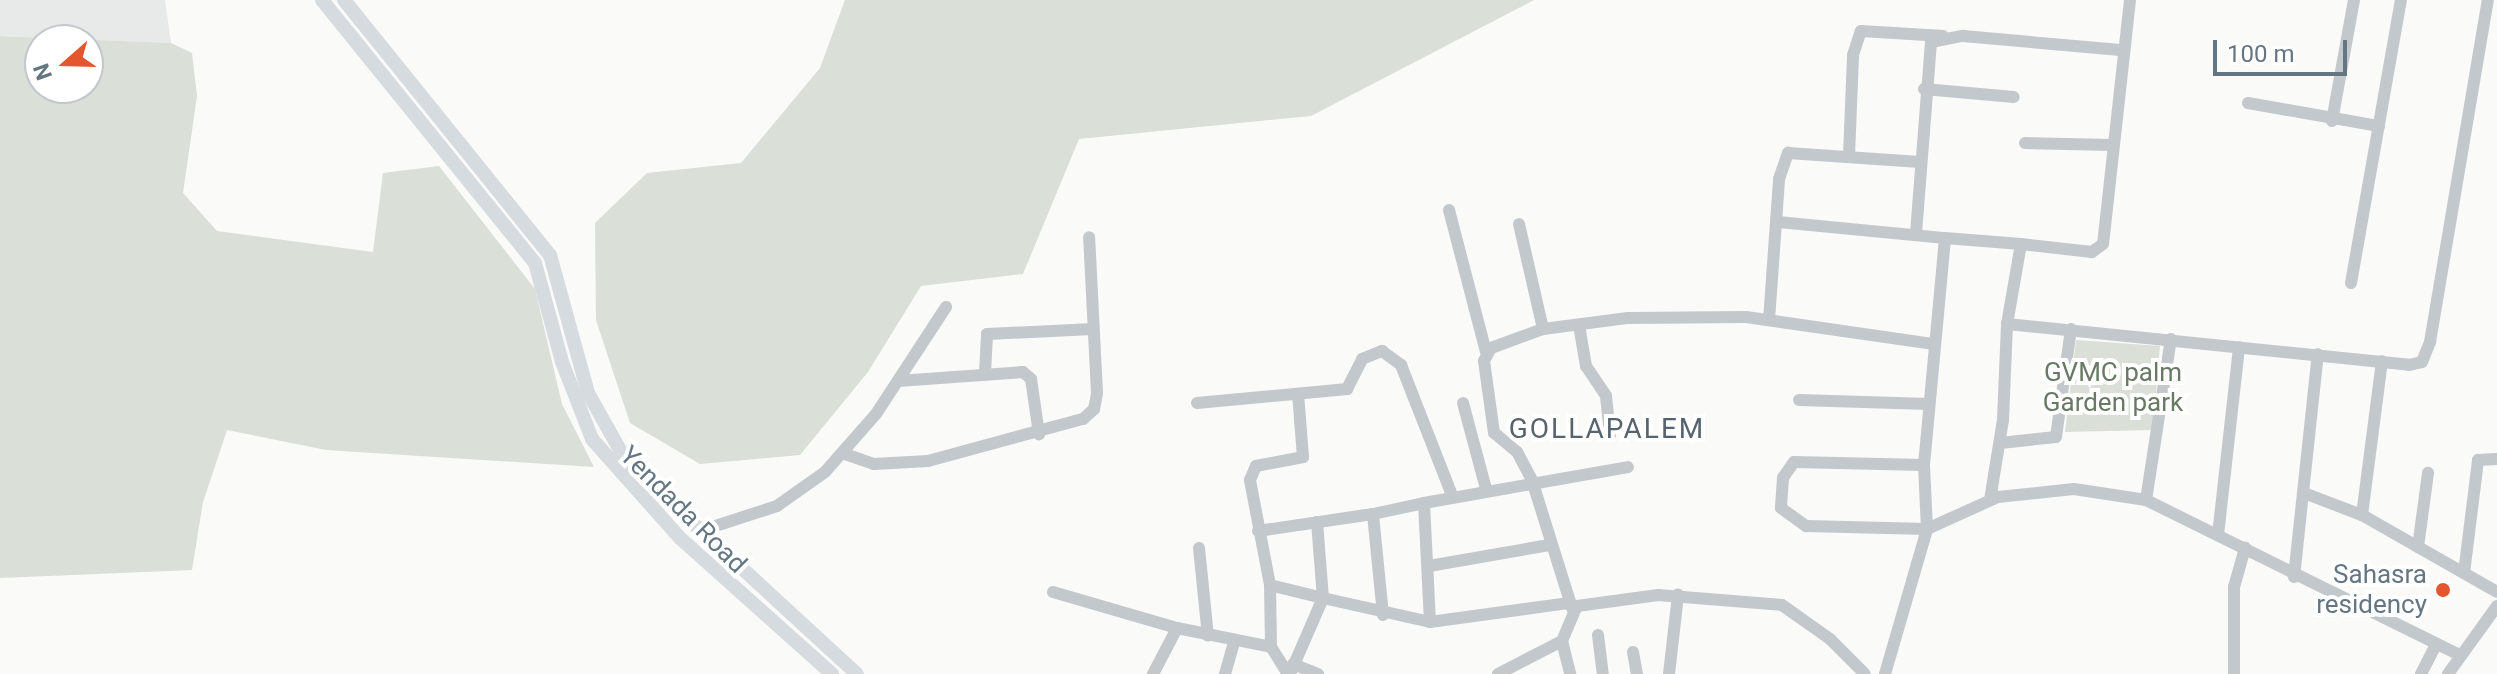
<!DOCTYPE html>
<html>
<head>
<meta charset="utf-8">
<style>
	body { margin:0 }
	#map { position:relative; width:2497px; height:674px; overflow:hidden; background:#fafaf8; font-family:Roboto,sans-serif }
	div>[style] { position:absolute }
	.built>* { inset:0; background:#e8e9e9 }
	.green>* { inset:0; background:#dadfd7 }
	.minor>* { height:12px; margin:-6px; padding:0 6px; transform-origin:6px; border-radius:6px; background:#c3c8cc }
	.major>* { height:14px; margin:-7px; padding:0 7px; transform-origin:7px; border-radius:7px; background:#d6dbdf }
	.dots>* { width:22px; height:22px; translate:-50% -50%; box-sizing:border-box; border:4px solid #fff; border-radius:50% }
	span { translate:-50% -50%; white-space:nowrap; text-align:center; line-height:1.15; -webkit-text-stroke:8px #fff; paint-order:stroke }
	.park-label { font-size:26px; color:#687a64 }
	.street-label { font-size:26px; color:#657683 }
	.poi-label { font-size:26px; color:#657683 }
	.right { translate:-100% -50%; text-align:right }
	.neighbourhood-label { font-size:28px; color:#57646e; letter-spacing:2px }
	.north { position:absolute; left:24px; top:24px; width:80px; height:80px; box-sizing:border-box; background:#fff; border:2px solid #c1c8cd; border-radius:50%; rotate:250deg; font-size:22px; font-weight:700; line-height:32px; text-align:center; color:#657683 }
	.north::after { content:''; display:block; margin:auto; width:28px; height:36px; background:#e4572e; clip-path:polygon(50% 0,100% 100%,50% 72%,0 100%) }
	.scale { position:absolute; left:2213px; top:40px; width:134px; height:36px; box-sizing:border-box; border:4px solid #657683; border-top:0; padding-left:10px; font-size:24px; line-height:28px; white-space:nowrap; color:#657683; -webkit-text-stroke:6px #fff; paint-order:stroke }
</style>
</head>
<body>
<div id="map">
	<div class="built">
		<div style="clip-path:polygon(0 0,165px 0,171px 43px,0 36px)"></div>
	</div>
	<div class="green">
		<div style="clip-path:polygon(845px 0,1534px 0,1311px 116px,1079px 139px,1023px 274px,921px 286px,868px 372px,800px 455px,700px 464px,630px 423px,596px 320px,595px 223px,647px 173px,741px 163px,820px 68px)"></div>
		<div style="clip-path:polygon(evenodd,0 36px,171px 43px,192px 53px,197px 96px,183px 193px,217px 231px,373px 252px,383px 173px,439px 166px,535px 289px,562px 404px,594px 467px,326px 450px,227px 430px,203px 502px,192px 570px,0 578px,0 36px,40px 40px,88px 40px,88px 88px,40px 88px,40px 40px)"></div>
		<div style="clip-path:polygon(2076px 340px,2160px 346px,2153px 430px,2065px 432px)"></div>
	</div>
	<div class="minor">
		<div style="left:2130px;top:0;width:245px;rotate:96.3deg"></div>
		<div style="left:2103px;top:244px;width:14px;rotate:144deg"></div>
		<div style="left:2092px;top:252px;width:71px;rotate:-173.6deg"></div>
		<div style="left:2021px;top:244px;width:81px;rotate:99.9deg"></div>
		<div style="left:2007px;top:324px;width:404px;rotate:5.8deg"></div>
		<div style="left:2409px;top:365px;width:13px;rotate:-13deg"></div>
		<div style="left:2422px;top:362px;width:22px;rotate:-68deg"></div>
		<div style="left:2430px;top:342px;width:347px;rotate:-80.4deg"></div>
		<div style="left:1924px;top:89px;width:90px;rotate:5.1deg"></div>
		<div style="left:2248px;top:103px;width:133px;rotate:10deg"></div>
		<div style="left:2332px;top:121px;width:123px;rotate:-79.7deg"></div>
		<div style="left:2025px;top:143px;width:88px;rotate:1.3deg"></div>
		<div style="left:1849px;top:156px;width:101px;rotate:-87.7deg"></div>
		<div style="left:1853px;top:55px;width:25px;rotate:-72deg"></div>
		<div style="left:1861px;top:31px;width:82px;rotate:3.5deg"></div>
		<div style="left:1449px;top:210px;width:147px;rotate:75.4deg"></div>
		<div style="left:1778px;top:222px;width:168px;rotate:5.5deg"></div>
		<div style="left:1519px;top:224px;width:108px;rotate:77.1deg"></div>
		<div style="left:1916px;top:233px;width:192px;rotate:-85.5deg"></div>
		<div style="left:1931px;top:42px;width:33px;rotate:-11deg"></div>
		<div style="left:1963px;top:36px;width:158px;rotate:5.1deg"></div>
		<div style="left:2351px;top:283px;width:287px;rotate:-80deg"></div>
		<div style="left:1769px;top:320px;width:141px;rotate:-85.9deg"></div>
		<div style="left:1779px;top:179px;width:28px;rotate:-71deg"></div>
		<div style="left:1788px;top:153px;width:132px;rotate:3.9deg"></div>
		<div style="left:1579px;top:325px;width:42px;rotate:80.3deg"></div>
		<div style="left:1586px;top:366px;width:36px;rotate:56deg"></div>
		<div style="left:1606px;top:396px;width:39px;rotate:84deg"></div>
		<div style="left:985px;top:374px;width:40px;rotate:-87.1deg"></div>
		<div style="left:987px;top:334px;width:106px;rotate:-2.7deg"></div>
		<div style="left:898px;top:381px;width:125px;rotate:-4.1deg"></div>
		<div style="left:1023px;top:372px;width:11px;rotate:41deg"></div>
		<div style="left:1031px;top:379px;width:56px;rotate:81.7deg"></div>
		<div style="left:1799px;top:400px;width:130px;rotate:1.8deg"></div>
		<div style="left:1197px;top:403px;width:151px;rotate:-5.3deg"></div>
		<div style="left:1347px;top:389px;width:34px;rotate:-63deg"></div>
		<div style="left:1362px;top:359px;width:22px;rotate:-22deg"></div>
		<div style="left:1382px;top:351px;width:24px;rotate:36deg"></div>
		<div style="left:1401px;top:365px;width:140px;rotate:68.6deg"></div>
		<div style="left:1463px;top:403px;width:89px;rotate:75deg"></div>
		<div style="left:2000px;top:443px;width:56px;rotate:-6.1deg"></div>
		<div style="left:2056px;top:437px;width:109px;rotate:-82.1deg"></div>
		<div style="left:842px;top:453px;width:34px;rotate:19deg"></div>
		<div style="left:874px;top:464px;width:54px;rotate:-3.2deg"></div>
		<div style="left:928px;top:461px;width:161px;rotate:-15.2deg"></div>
		<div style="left:1083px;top:419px;width:15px;rotate:-42deg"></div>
		<div style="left:1094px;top:409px;width:16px;rotate:-79deg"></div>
		<div style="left:1097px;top:393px;width:156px;rotate:-92.9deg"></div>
		<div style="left:1924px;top:465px;width:130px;rotate:-178.7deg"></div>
		<div style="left:1794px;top:462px;width:19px;rotate:125deg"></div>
		<div style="left:1783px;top:478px;width:30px;rotate:94deg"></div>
		<div style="left:1781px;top:508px;width:31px;rotate:36deg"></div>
		<div style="left:1806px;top:526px;width:121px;rotate:1.4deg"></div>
		<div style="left:1927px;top:529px;width:64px;rotate:-92.7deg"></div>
		<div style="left:1924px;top:465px;width:228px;rotate:-84.7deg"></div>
		<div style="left:1945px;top:238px;width:76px;rotate:4.5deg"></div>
		<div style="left:2304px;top:493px;width:62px;rotate:20.8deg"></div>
		<div style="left:2362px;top:515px;width:155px;rotate:29.7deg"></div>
		<div style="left:1990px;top:500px;width:81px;rotate:-80.8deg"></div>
		<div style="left:2003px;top:420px;width:96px;rotate:-87.6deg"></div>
		<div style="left:2146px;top:500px;width:163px;rotate:-81.2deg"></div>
		<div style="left:2362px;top:515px;width:155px;rotate:-82.6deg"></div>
		<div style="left:1317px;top:522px;width:76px;rotate:85.5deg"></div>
		<div style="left:1323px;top:598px;width:110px;rotate:12.6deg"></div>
		<div style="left:1430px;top:622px;width:139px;rotate:-7.8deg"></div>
		<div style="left:700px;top:531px;width:81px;rotate:-18deg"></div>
		<div style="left:777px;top:506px;width:59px;rotate:-35.3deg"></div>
		<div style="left:825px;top:472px;width:77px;rotate:-48.7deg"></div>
		<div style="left:876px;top:414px;width:128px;rotate:-56.8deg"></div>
		<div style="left:1258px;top:531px;width:116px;rotate:-8.4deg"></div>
		<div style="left:2218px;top:535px;width:189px;rotate:-83.6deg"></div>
		<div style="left:2418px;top:547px;width:75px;rotate:-82.3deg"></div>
		<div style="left:1199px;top:548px;width:88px;rotate:84.2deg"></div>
		<div style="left:1429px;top:566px;width:122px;rotate:-9.9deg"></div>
		<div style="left:2464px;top:573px;width:114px;rotate:-82.9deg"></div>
		<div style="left:2478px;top:460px;width:19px;rotate:-3deg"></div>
		<div style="left:2294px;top:577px;width:224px;rotate:-83.9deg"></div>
		<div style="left:1270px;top:585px;width:55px;rotate:13.8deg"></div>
		<div style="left:1323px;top:598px;width:83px;rotate:113.5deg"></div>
		<div style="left:1053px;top:592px;width:129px;rotate:16.2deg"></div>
		<div style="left:1572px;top:608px;width:134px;rotate:-107.4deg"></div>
		<div style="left:1532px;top:480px;width:32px;rotate:-118deg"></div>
		<div style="left:1517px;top:452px;width:30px;rotate:-140deg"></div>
		<div style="left:1494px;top:433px;width:73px;rotate:-97.9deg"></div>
		<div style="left:1484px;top:361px;width:15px;rotate:-62deg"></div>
		<div style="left:1491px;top:348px;width:55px;rotate:-20.1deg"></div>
		<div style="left:1543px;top:329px;width:86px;rotate:-7.4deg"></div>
		<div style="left:1628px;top:318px;width:118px;rotate:-0.5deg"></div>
		<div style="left:1746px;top:317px;width:190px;rotate:8.2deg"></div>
		<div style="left:1383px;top:615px;width:101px;rotate:-95.7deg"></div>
		<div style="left:1373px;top:514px;width:52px;rotate:-12.2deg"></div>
		<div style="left:1430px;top:622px;width:119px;rotate:-92.9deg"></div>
		<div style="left:1424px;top:503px;width:207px;rotate:-10deg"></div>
		<div style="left:1598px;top:635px;width:39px;rotate:83deg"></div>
		<div style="left:1562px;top:641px;width:34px;rotate:76deg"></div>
		<div style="left:1633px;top:652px;width:22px;rotate:80deg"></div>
		<div style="left:1293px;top:664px;width:27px;rotate:22deg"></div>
		<div style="left:1153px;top:674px;width:52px;rotate:-62.4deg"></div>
		<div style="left:1177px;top:628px;width:96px;rotate:11.4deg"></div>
		<div style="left:1225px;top:674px;width:32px;rotate:-74deg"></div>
		<div style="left:1288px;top:674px;width:32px;rotate:-122deg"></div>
		<div style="left:1271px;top:647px;width:62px;rotate:-90.9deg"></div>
		<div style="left:1270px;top:585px;width:107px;rotate:-100.8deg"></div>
		<div style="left:1250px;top:480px;width:15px;rotate:-67deg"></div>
		<div style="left:1256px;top:466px;width:48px;rotate:-10.8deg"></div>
		<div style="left:1303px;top:457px;width:63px;rotate:-94.5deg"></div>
		<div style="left:1498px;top:674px;width:72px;rotate:-27.3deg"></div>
		<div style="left:1562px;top:641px;width:38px;rotate:-67deg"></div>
		<div style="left:1577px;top:606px;width:82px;rotate:-7.7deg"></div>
		<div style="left:1658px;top:595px;width:124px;rotate:4.6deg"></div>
		<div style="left:1782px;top:605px;width:59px;rotate:35.3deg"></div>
		<div style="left:1830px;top:639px;width:49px;rotate:45deg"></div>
		<div style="left:1669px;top:674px;width:80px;rotate:-83.5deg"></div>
		<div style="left:1885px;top:674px;width:151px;rotate:-73.8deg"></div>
		<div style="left:1927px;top:529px;width:78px;rotate:-24.3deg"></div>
		<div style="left:1998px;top:497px;width:76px;rotate:-6deg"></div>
		<div style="left:2074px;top:489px;width:73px;rotate:8.7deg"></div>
		<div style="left:2146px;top:500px;width:349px;rotate:26.3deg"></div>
		<div style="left:2234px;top:674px;width:87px;rotate:-90deg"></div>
		<div style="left:2234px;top:587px;width:41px;rotate:-74.2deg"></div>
		<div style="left:2421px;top:674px;width:34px;rotate:-63deg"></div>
		<div style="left:2448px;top:674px;width:84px;rotate:-54.2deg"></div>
	</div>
	<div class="major">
		<div style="left:322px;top:0;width:338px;rotate:51deg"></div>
		<div style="left:535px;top:263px;width:103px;rotate:74.7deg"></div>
		<div style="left:562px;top:362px;width:83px;rotate:68.7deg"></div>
		<div style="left:592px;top:439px;width:132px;rotate:48.4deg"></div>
		<div style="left:680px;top:538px;width:204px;rotate:41.8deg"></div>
		<div style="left:344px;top:0;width:328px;rotate:51.1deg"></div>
		<div style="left:550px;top:255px;width:143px;rotate:74.6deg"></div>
		<div style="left:588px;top:393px;width:65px;rotate:60.7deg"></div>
		<div style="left:620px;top:450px;width:41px;rotate:48.9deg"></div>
		<div style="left:647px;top:481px;width:285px;rotate:42.6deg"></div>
	</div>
	<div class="dots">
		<div style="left:2443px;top:590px;background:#e4572e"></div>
	</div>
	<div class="park-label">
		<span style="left:2113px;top:388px">GVMC palm<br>Garden park</span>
	</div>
	<div class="street-label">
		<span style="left:683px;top:510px;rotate:45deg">Yendada Road</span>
	</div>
	<div class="poi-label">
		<span class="right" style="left:2427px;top:590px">Sahasra<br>residency</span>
	</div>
	<div class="neighbourhood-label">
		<span style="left:1607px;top:429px">GOLLAPALEM</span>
	</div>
	<div class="north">N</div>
	<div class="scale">100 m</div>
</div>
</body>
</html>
